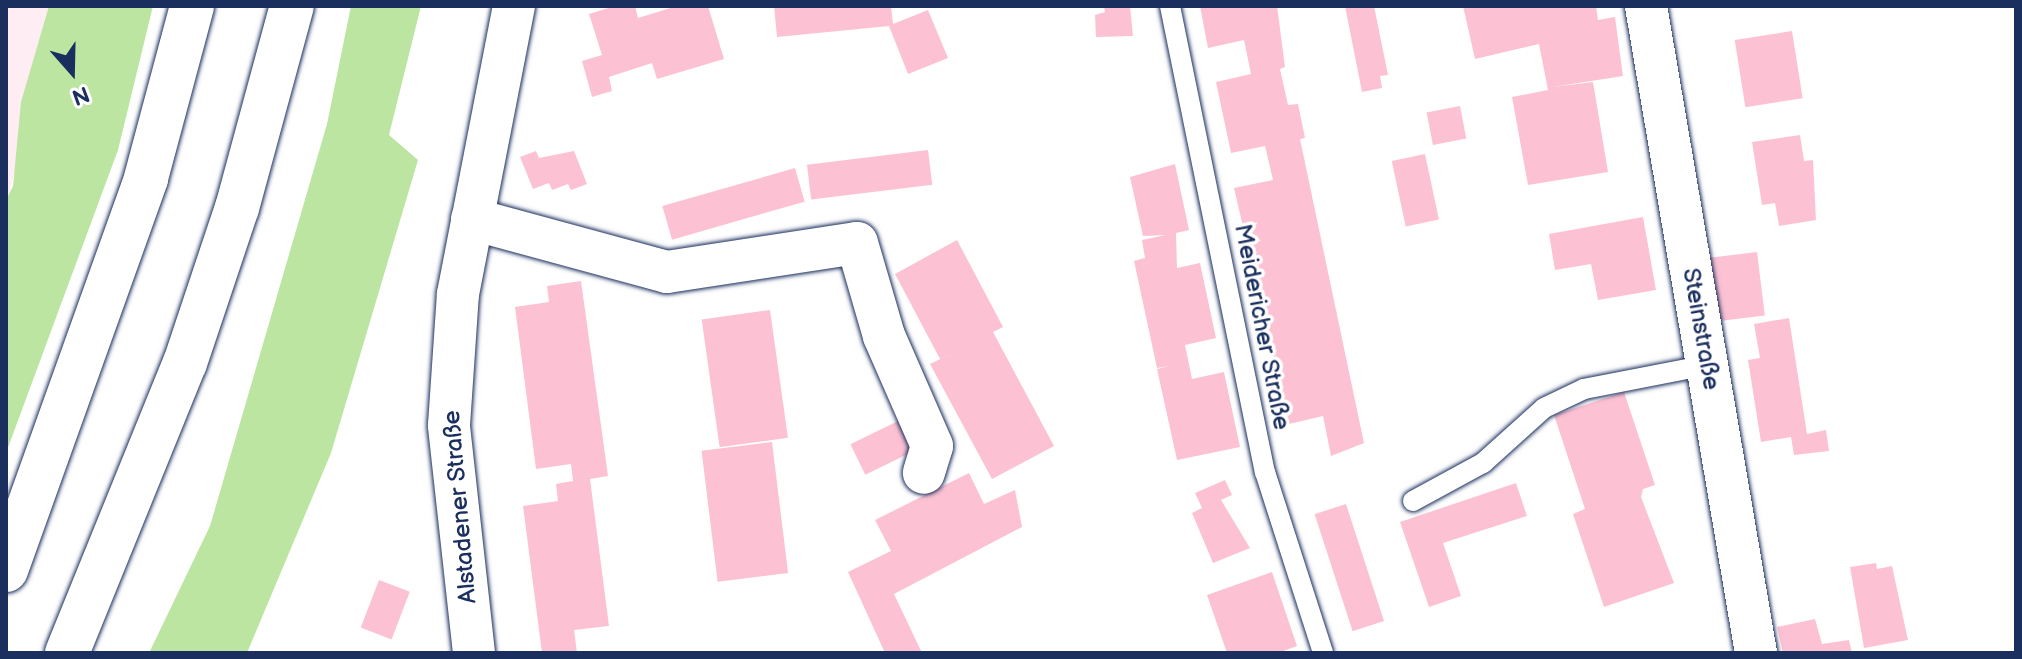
<!DOCTYPE html>
<html>
<head>
<meta charset="utf-8">
<style>
	body { margin:0 }
	#map { position:relative; width:2022px; height:659px; overflow:hidden; background:#fff; font-family:"Balsamiq Sans",sans-serif }
	div>[style] { position:absolute }
	.built>* { inset:0; background:#feedf2 }
	.green>* { inset:0; background:#bce5a2 }
	.building>* { inset:0; background:#fcc2d3; transform-origin:0 0 }
	.roads { filter:drop-shadow(0 0 2px #1b2f5e) drop-shadow(0 0 2px #1b2f5e) }
	.service>* { height:20px; margin:-10px; padding:0 10px; transform-origin:10px; border-radius:10px; background:#fff }
	.minor>* { height:42px; margin:-21px; padding:0 21px; transform-origin:21px; border-radius:21px; background:#fff }
	.motorway>* { height:44px; margin:-22px; padding:0 22px; transform-origin:22px; border-radius:22px; background:#fff }
	span { translate:-50% -50%; white-space:nowrap; text-align:center; line-height:1.15; -webkit-text-stroke:7px #fff; paint-order:stroke }
	.street-label { font-size:24px; color:#1b2f5e }
	.frame { position:absolute; inset:0; border:8px solid #1b2f5e; pointer-events:none }
	.north { position:absolute; left:32px; top:32px; width:80px; height:80px; -webkit-text-stroke:6px #fff; paint-order:stroke; rotate:160deg; font-size:22px; font-weight:700; line-height:32px; text-align:center; color:#1b2f5e }
	.north::after { content:''; display:block; margin:auto; width:28px; height:36px; background:#1b2f5e; clip-path:polygon(50% 0,100% 100%,50% 72%,0 100%) }
</style>
</head>
<body>
<div id="map">
	<div class="built">
		<div style="clip-path:polygon(6px 6px,56px 6px,6px 205px)"></div>
	</div>
	<div class="green">
		<div style="clip-path:polygon(49px 6px,153px 6px,118px 150px,6px 453px,6px 200px,13px 186px,21px 102px)"></div>
		<div style="clip-path:polygon(351px 6px,421px 6px,389px 135px,418px 160px,331px 453px,247px 653px,149px 653px,210px 526px,327px 124px)"></div>
	</div>
	<div class="building">
		<div style="clip-path:polygon(615px 6px,635px 6px,638px 18px,677px 6px,708px 6px,724px 59px,657px 79px,652px 63px,609px 77px,612px 91px,592px 97px,582px 61px,602px 55px,589px 14px)"></div>
		<div style="clip-path:polygon(774px 6px,891px 6px,893px 24px,928px 10px,948px 58px,908px 74px,889px 26px,777px 37px)"></div>
		<div style="clip-path:polygon(1104px 6px,1130px 6px,1133px 36px,1096px 37px,1095px 15px,1105px 12px)"></div>
		<div style="clip-path:polygon(1200px 6px,1277px 6px,1285px 67px,1280px 69px,1288px 105px,1298px 104px,1305px 138px,1300px 139px,1364px 443px,1331px 456px,1323px 416px,1289px 424px,1234px 188px,1273px 180px,1265px 146px,1231px 153px,1216px 82px,1251px 74px,1244px 40px,1208px 48px)"></div>
		<div style="clip-path:polygon(1345px 6px,1374px 6px,1388px 75px,1380px 76px,1382px 88px,1362px 92px)"></div>
		<div style="clip-path:polygon(1463px 6px,1596px 6px,1598px 20px,1615px 17px,1623px 76px,1553px 87px,1593px 82px,1608px 172px,1528px 185px,1512px 97px,1548px 90px,1539px 44px,1475px 59px)"></div>
		<div style="left:1792px;top:31px;width:68px;height:58px;rotate:81deg"></div>
		<div style="left:1460px;top:106px;width:33px;height:34px;rotate:79deg"></div>
		<div style="clip-path:polygon(1800px 135px,1804px 161px,1813px 160px,1816px 220px,1779px 226px,1775px 203px,1762px 205px,1752px 142px)"></div>
		<div style="left:928px;top:150px;width:35px;height:122px;rotate:83deg"></div>
		<div style="clip-path:polygon(536px 151px,539px 158px,574px 151px,587px 184px,571px 190px,568px 184px,552px 190px,549px 183px,533px 189px,520px 157px)"></div>
		<div style="left:1425px;top:154px;width:67px;height:34px;rotate:78deg"></div>
		<div style="clip-path:polygon(1175px 164px,1189px 230px,1176px 233px,1177px 268px,1200px 263px,1216px 338px,1185px 345px,1192px 379px,1224px 372px,1240px 447px,1177px 460px,1157px 369px,1170px 366px,1157px 368px,1134px 261px,1145px 258px,1142px 240px,1166px 235px,1143px 236px,1130px 177px)"></div>
		<div style="left:795px;top:168px;width:35px;height:138px;rotate:74deg"></div>
		<div style="clip-path:polygon(1643px 217px,1656px 290px,1598px 300px,1591px 264px,1555px 270px,1549px 234px)"></div>
		<div style="clip-path:polygon(957px 240px,1003px 327px,993px 332px,1054px 446px,992px 479px,930px 364px,961px 349px,940px 359px,895px 274px)"></div>
		<div style="left:1757px;top:252px;width:64px;height:52px;rotate:83deg"></div>
		<div style="clip-path:polygon(581px 281px,608px 476px,590px 479px,609px 626px,574px 630px,577px 653px,542px 653px,523px 506px,558px 501px,556px 484px,573px 481px,571px 464px,536px 469px,515px 307px,549px 302px,547px 286px)"></div>
		<div style="left:770px;top:310px;width:129px;height:69px;rotate:82deg"></div>
		<div style="clip-path:polygon(1789px 318px,1807px 434px,1826px 430px,1829px 451px,1794px 455px,1791px 437px,1761px 442px,1748px 360px,1760px 358px,1754px 324px)"></div>
		<div style="clip-path:polygon(1624px 392px,1655px 485px,1643px 489px,1641px 497px,1674px 583px,1604px 607px,1573px 514px,1585px 509px,1554px 415px)"></div>
		<div style="left:898px;top:421px;width:34px;height:53px;rotate:64deg"></div>
		<div style="left:772px;top:442px;width:132px;height:71px;rotate:83deg"></div>
		<div style="clip-path:polygon(969px 473px,984px 504px,1015px 490px,1022px 527px,894px 594px,922px 653px,885px 653px,848px 572px,891px 551px,875px 520px)"></div>
		<div style="clip-path:polygon(1225px 480px,1232px 495px,1221px 500px,1250px 548px,1213px 563px,1192px 513px,1202px 508px,1195px 493px)"></div>
		<div style="clip-path:polygon(1516px 483px,1527px 516px,1443px 543px,1461px 596px,1429px 607px,1400px 522px)"></div>
		<div style="left:1346px;top:504px;width:123px;height:33px;rotate:72deg"></div>
		<div style="clip-path:polygon(1876px 563px,1877px 569px,1892px 566px,1908px 640px,1864px 648px,1850px 567px)"></div>
		<div style="clip-path:polygon(1272px 572px,1297px 646px,1278px 653px,1227px 653px,1207px 595px)"></div>
		<div style="left:379px;top:580px;width:33px;height:51px;rotate:21deg"></div>
		<div style="clip-path:polygon(1815px 619px,1822px 644px,1849px 640px,1852px 653px,1783px 653px,1777px 627px)"></div>
	</div>
	<div class="roads">
		<div class="service">
			<div style="left:1170px;top:6px;width:476px;rotate:78.5deg"></div>
			<div style="left:1265px;top:472px;width:190px;rotate:72.2deg"></div>
			<div style="left:1413px;top:501px;width:80px;rotate:-28.5deg"></div>
			<div style="left:1483px;top:463px;width:82px;rotate:-42deg"></div>
			<div style="left:1544px;top:408px;width:44px;rotate:-25.4deg"></div>
			<div style="left:1584px;top:389px;width:125px;rotate:-11deg"></div>
		</div>
		<div class="minor">
			<div style="left:1646px;top:6px;width:656px;rotate:80.35deg"></div>
			<div style="left:472px;top:219px;width:202px;rotate:15.2deg"></div>
			<div style="left:667px;top:272px;width:192px;rotate:-8.7deg"></div>
			<div style="left:857px;top:243px;width:97px;rotate:73.8deg"></div>
			<div style="left:884px;top:336px;width:120px;rotate:66.4deg"></div>
			<div style="left:932px;top:446px;width:28px;rotate:107deg"></div>
			<div style="left:474px;top:653px;width:229px;rotate:-96.3deg"></div>
			<div style="left:449px;top:425px;width:131px;rotate:-86.1deg"></div>
			<div style="left:458px;top:294px;width:293px;rotate:-79deg"></div>
		</div>
		<div class="motorway">
			<div style="left:6px;top:570px;width:416px;rotate:-70.3deg"></div>
			<div style="left:146px;top:178px;width:178px;rotate:-75deg"></div>
			<div style="left:67px;top:653px;width:313px;rotate:-67.9deg"></div>
			<div style="left:185px;top:363px;width:163px;rotate:-71.5deg"></div>
			<div style="left:237px;top:208px;width:209px;rotate:-74.8deg"></div>
		</div>
	</div>
	<div class="street-label">
		<span style="left:1262px;top:327px;rotate:79deg">Meidericher Straße</span>
		<span style="left:1701px;top:329px;rotate:80deg">Steinstraße</span>
		<span style="left:460px;top:507px;rotate:-95deg">Alstadener Straße</span>
	</div>
	<div class="frame"></div>
	<div class="north">N</div>
</div>
</body>
</html>
